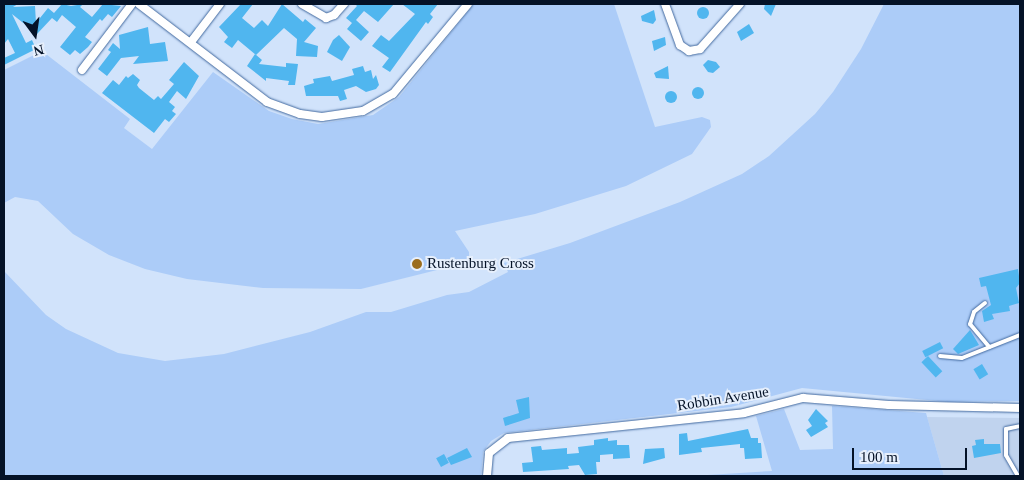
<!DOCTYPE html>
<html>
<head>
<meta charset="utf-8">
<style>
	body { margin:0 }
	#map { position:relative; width:1024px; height:480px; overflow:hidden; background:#d1e3fb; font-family:"Times New Roman",serif }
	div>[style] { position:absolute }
	.built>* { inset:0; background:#c0d3ee }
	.green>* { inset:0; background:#acccf8 }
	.building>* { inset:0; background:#50b6ef; transform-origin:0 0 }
	.round { border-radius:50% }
	.roads { filter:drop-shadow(0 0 1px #42699f) drop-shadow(0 0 1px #42699f) }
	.lane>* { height:4px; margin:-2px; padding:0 2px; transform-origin:2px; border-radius:2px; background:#fff }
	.street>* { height:8px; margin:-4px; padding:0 4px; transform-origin:4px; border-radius:4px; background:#fff }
	.dots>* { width:14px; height:14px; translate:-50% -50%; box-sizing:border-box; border:2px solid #e6effc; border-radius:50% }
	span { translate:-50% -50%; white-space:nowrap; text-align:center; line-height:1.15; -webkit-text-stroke:4px #e6effc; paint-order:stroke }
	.poi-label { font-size:15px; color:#041227 }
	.left { translate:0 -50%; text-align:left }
	.street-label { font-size:15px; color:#041227 }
	.frame { position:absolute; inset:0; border:5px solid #041227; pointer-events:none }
	.north { position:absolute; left:10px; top:10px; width:50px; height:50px; -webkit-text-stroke:4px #e6effc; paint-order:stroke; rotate:166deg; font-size:14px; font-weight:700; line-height:20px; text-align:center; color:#041227 }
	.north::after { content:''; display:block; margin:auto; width:18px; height:22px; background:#041227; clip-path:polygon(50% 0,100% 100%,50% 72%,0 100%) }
	.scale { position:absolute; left:852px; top:448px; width:115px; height:22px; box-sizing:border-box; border:2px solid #041227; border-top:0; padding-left:6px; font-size:15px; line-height:18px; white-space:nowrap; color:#041227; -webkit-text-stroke:4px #e6effc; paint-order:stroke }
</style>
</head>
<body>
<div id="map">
	<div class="built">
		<div style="clip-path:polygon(927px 417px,1020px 418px,1020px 476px,944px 476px)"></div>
	</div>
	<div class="green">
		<div style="clip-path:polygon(474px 4px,614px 4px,655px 127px,702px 117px,710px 120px,711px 127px,692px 154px,626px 186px,535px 214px,455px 231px,469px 252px,469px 258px,461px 264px,361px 289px,263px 288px,187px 279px,145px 269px,109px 255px,73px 234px,38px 201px,15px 197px,4px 203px,4px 70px,42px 51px,130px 119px,124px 128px,152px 149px,213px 72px,269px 111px,292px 119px,318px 124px,373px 115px,399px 97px)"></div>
		<div style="clip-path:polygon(884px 4px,1020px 4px,1020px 401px,948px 402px,802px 388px,731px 407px,504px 433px,491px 441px,483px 452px,481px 476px,4px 476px,4px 271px,46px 315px,66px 329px,118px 353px,165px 361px,224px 354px,310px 332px,366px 312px,391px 312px,447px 295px,469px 292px,508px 272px,504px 263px,570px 243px,680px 202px,742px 174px,769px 156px,815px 114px,833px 92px,861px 49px)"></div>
		<div style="clip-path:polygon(832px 406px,926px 413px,944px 476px,691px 476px,772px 471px,756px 416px,784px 409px,800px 450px,833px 449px)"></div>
	</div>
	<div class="building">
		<div style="clip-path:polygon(4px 4px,18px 4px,13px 7px,35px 6px,36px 23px,48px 8px,54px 13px,62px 4px,71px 6px,83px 4px,80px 7px,92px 17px,103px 4px,121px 6px,112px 17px,108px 14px,102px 21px,100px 19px,85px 37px,92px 42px,88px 47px,80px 54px,75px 50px,70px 55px,60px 47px,76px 27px,62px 15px,57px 22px,52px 18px,37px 34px,12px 14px,26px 43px,32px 40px,36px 49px,4px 65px,4px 58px,15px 53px,8px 39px,4px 44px)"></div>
		<div style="clip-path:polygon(241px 4px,253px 4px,242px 18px,254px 28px,262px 20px,268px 26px,282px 4px,303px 22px,305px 19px,316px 28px,304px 42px,318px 46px,317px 57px,296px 56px,297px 39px,284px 28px,256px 55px,238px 40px,232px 48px,224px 42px,228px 37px,219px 27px)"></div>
		<div style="clip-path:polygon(355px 4px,394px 4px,378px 22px,364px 11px,356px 20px,369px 32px,361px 41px,347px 29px,352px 23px,346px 18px,357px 6px)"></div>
		<div style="clip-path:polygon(402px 4px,438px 4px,430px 14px,433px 17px,428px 24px,426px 22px,390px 72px,382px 67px,389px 58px,372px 46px,381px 35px,389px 41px,415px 14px)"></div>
		<div style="clip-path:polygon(765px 4px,776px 4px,771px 16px,764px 9px)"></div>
		<div class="round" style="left:697px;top:7px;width:12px;height:12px"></div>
		<div style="clip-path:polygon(654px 10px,656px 20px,653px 24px,642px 21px,641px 16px)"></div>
		<div style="clip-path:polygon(749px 24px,754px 33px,741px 41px,737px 32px)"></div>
		<div style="clip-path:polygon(148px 27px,150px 44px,165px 42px,168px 61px,133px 64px,139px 56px,121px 58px,107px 76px,98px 69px,111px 52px,108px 50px,113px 43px,120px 49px,119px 35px)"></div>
		<div style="clip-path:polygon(339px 35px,350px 47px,342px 61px,327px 52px,333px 40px)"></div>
		<div style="clip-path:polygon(665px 37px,666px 45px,654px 51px,652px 41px)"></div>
		<div style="clip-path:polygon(255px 54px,262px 60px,259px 64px,286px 67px,286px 63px,298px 64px,295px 85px,288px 85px,289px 81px,266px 78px,266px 81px,247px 66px)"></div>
		<div style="clip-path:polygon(708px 60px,716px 62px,720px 67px,713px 73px,708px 72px,703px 65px)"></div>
		<div style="clip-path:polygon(184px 62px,199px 76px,186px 99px,177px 91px,169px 102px,175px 107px,172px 111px,176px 114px,169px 122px,165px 119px,154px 133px,102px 93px,113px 80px,119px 85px,126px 76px,128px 78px,133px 74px,140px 80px,137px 85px,139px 88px,154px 100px,158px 96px,161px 99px,174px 84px,169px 80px)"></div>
		<div style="clip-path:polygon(363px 66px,365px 72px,371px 70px,373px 79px,376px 75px,379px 85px,376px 89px,366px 92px,356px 86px,344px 90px,347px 99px,340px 101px,338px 96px,306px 96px,304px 86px,314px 83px,313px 79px,330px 76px,332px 81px,354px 75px,352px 69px)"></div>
		<div style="clip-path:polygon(668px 66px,669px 79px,656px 78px,654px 73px)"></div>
		<div class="round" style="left:692px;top:87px;width:12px;height:12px"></div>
		<div class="round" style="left:665px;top:91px;width:12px;height:12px"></div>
		<div style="clip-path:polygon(1018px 269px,1020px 283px,1016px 288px,1019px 303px,1009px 306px,1010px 311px,992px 314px,994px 319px,984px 322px,982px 311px,991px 305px,986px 286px,981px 287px,979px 278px)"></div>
		<div style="clip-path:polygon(970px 330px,979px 345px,958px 354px,953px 349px)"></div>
		<div style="left:940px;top:342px;width:7px;height:20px;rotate:63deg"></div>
		<div style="left:928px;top:356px;width:21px;height:9px;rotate:47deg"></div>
		<div style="left:982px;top:364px;width:12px;height:10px;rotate:59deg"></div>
		<div style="clip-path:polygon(529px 397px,530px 418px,505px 426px,503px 418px,519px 413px,516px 400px)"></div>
		<div style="clip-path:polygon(816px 409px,828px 421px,825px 423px,828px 427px,811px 437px,806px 430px,812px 426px,808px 420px)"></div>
		<div style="clip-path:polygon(748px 429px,751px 438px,758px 438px,758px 443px,761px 443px,762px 458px,745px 459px,744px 448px,740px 448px,740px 444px,701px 448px,702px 452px,679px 455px,679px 434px,687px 433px,688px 441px)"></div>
		<div style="clip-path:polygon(608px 438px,608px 441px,617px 440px,617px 445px,629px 445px,630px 458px,613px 459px,613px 454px,600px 455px,600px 462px,596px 462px,597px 474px,585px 475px,579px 465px,568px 466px,569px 469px,523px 472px,522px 463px,533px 462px,531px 447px,541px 446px,542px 450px,567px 448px,567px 454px,579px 453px,578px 447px,594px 445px,594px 440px)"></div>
		<div style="clip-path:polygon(984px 439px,984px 444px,1000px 444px,1001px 453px,974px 458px,972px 446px,976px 445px,975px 440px)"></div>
		<div style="clip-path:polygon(467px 448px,472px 457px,451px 465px,447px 458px)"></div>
		<div style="clip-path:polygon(664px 448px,665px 458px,643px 464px,645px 449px)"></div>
		<div style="left:444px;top:454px;width:10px;height:9px;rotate:61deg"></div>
	</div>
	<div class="roads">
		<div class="lane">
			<div style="left:985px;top:303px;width:14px;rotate:141deg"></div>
			<div style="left:974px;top:312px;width:13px;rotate:108deg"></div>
			<div style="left:970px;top:324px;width:30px;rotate:50deg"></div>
			<div style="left:940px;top:356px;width:22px;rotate:5deg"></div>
			<div style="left:962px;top:358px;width:62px;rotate:-21.6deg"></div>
			<div style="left:1018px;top:476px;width:24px;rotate:-120deg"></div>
			<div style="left:1006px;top:455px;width:26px;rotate:-90deg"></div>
			<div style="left:1006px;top:429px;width:14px;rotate:-12deg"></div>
		</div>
		<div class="street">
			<div style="left:139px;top:4px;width:161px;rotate:37.4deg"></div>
			<div style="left:267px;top:102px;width:35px;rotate:20deg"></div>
			<div style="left:300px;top:114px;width:22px;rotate:8deg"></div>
			<div style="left:322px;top:117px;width:41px;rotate:-8.3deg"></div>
			<div style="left:363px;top:111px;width:34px;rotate:-30deg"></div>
			<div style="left:393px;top:94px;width:117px;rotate:-50.2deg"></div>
			<div style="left:302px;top:4px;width:28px;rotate:30deg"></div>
			<div style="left:326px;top:18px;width:9px;rotate:-21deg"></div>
			<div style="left:334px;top:15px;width:15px;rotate:-48deg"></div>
			<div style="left:665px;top:4px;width:44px;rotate:69.9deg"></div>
			<div style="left:680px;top:45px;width:11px;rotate:34deg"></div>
			<div style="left:689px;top:51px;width:11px;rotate:-10deg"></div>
			<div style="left:700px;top:49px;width:60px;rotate:-48.4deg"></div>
			<div style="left:191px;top:42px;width:48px;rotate:-52.7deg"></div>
			<div style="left:82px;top:70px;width:83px;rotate:-52.9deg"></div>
			<div style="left:487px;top:476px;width:23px;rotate:-85deg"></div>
			<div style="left:489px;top:453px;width:24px;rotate:-38deg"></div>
			<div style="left:508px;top:438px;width:237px;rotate:-6deg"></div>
			<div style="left:744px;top:413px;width:61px;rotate:-14.3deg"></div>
			<div style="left:803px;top:398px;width:86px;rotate:4.7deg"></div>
			<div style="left:889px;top:405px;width:131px;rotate:1.3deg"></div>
		</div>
	</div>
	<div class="dots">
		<div style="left:417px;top:264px;background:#9b6d1e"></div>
	</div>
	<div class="poi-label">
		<span class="left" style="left:427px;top:264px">Rustenburg Cross</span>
	</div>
	<div class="street-label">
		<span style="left:723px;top:399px;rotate:-9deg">Robbin Avenue</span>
	</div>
	<div class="frame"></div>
	<div class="north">N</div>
	<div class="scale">100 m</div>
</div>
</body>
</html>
